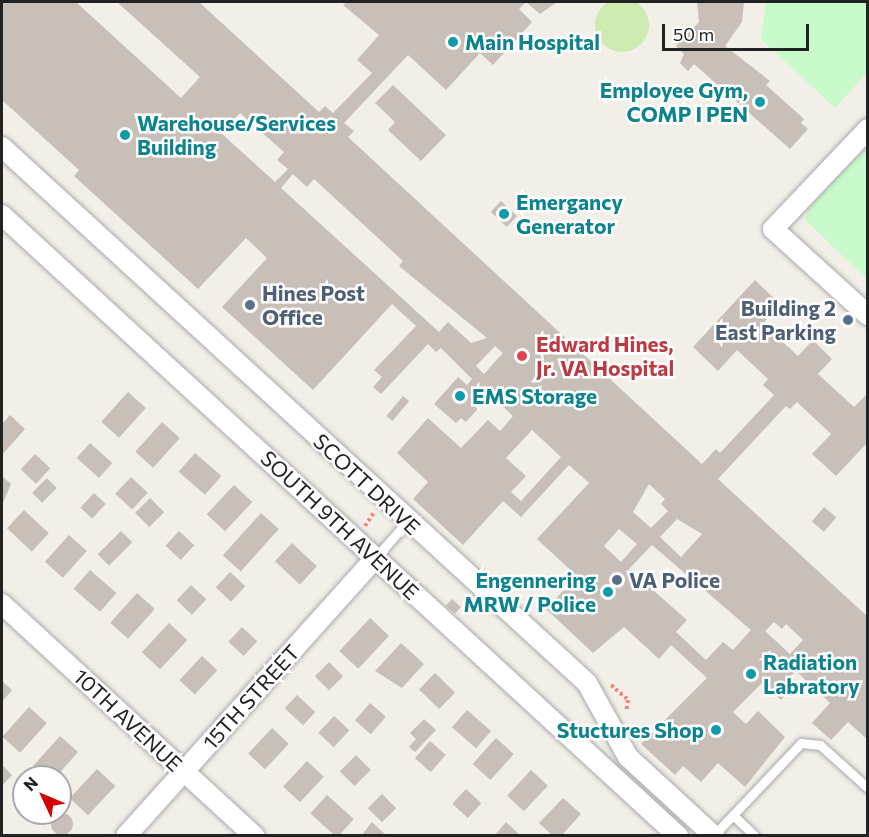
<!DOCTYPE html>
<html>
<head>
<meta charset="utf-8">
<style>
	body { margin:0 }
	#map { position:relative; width:869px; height:837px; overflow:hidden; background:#f2efe9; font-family:Commissioner,sans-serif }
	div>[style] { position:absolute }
	.grass>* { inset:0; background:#cdebb0 }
	.round { border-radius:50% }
	.park>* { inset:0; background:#c8facc }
	.building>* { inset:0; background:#c7bfb8; transform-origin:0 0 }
	.path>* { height:4px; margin-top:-2px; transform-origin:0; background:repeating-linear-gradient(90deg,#fa8072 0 3px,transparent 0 6px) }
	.roads { filter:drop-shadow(0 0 2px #a9a9a9) drop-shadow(0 0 2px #a9a9a9) }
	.service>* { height:9px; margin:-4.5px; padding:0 4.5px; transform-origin:4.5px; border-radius:4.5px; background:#fff }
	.minor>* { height:20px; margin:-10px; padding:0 10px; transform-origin:10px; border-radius:10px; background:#fff }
	.dots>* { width:16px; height:16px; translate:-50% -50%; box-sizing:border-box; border:3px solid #fff; border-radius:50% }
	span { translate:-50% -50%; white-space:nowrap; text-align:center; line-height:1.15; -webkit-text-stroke:5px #fff; paint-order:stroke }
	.culture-label { font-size:21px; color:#0d838f; font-weight:700 }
	.left { translate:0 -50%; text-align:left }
	.right { translate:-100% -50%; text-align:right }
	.service-label { font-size:21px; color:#4e5e75; font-weight:700 }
	.health-label { font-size:21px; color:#be3a42; font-weight:700 }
	.street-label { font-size:21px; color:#222 }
	.frame { position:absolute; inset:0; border:3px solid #222; pointer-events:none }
	.north { position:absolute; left:12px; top:765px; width:60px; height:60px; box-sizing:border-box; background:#fff; border:2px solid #a7a7a7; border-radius:50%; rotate:314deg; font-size:16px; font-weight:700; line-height:24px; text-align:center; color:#222 }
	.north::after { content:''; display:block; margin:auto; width:21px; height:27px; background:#d40000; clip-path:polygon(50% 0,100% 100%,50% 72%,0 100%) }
	.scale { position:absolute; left:662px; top:24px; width:147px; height:27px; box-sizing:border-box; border:3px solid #222; border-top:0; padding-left:8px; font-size:18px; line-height:21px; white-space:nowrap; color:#222; -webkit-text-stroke:4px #fff; paint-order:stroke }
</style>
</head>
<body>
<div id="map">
	<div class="grass">
		<div class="round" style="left:595px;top:-2px;width:54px;height:54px"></div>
	</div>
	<div class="park">
		<div style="clip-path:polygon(766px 2px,867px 2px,867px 73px,835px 108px,761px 39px)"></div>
		<div style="clip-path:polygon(867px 144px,867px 279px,805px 220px,808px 208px)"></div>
	</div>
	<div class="building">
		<div style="clip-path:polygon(evenodd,2px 2px,76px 2px,181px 98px,200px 77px,117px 2px,199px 2px,319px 112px,325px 106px,333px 113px,372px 73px,357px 60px,379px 35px,343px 5px,347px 2px,557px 2px,540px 14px,526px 2px,519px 9px,532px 22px,493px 65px,480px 53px,446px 90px,408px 55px,344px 123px,354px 131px,348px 137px,702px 464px,716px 449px,720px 453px,774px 395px,763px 385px,768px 379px,737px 350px,718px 371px,693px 347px,755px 280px,781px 305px,763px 324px,798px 356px,813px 340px,832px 359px,818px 374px,854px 407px,868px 393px,868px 442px,836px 476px,812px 454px,831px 434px,797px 402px,790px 409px,786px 406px,718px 479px,868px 617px,868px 740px,848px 722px,831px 740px,812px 723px,830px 703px,796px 671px,780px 688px,786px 694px,781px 700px,762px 683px,733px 712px,746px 724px,758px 711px,785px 737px,745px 787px,718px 763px,701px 782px,683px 766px,675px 775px,641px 744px,707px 678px,671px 645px,659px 659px,624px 627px,593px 653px,546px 609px,577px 576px,537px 539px,589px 483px,569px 465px,521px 517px,503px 501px,463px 545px,413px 499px,428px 482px,397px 453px,428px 418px,461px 448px,488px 420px,500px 431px,513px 416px,482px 387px,475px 392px,485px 401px,466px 422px,461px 418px,456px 423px,434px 404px,458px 377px,467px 385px,472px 379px,441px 348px,436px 352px,428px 344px,381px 394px,373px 387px,382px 377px,374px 370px,416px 326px,392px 304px,313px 390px,222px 307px,267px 258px,246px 238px,198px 289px,74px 176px,79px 170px,2px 100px,2px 2px,240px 113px,284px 152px,277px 160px,288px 169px,275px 182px,221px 133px,240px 113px,2px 2px,293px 174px,307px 187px,314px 179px,403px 261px,399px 266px,487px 338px,471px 343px,448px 322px,439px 332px,281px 188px,293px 174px,2px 2px,495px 346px,503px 353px,484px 374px,476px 366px,495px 346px,2px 2px,532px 430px,561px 457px,521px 501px,511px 492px,526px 476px,506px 458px,532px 430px,2px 2px,649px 484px,665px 499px,661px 504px,668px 511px,651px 528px,633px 512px,649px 484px,2px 2px,677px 519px,702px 534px,681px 557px,660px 537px,677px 519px,2px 2px,619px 529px,637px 544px,621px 562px,604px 546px,619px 529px,2px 2px,652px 545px,751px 630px,733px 650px,723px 642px,706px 660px,676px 632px,687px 620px,629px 569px,652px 545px,2px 2px,774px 622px,782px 629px,786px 624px,803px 640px,790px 654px,765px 631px,774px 622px)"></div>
		<div style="clip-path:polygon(697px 2px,744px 2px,742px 22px,725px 46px,770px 81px,766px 85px,804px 119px,801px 123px,808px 129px,790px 149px,694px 64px,688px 71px,680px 63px,684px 54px,676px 46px,699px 22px)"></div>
		<div style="clip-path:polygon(393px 85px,446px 135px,421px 161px,388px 130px,395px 122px,375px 103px)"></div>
		<div style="left:501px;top:201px;width:22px;height:15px;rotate:43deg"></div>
		<div style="left:128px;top:392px;width:24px;height:40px;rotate:42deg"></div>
		<div style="left:403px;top:396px;width:8px;height:26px;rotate:40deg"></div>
		<div style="clip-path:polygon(10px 415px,25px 429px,2px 455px,2px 424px)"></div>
		<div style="left:162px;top:422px;width:24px;height:40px;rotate:42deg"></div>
		<div style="left:90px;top:443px;width:30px;height:20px;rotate:42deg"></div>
		<div style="left:195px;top:453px;width:35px;height:25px;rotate:41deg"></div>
		<div style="left:35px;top:454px;width:21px;height:21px;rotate:43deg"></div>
		<div style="clip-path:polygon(2px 476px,11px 484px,2px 505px)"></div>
		<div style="left:131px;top:477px;width:23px;height:23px;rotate:43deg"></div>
		<div style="left:47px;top:478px;width:14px;height:21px;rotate:45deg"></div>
		<div style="left:234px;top:485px;width:25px;height:40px;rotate:43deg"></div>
		<div style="left:94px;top:493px;width:16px;height:20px;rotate:43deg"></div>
		<div style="left:150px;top:498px;width:20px;height:21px;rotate:45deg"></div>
		<div style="left:824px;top:507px;width:16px;height:19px;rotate:40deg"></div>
		<div style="left:24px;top:510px;width:34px;height:25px;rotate:43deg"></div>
		<div style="left:261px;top:513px;width:24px;height:57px;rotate:42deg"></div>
		<div style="left:121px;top:531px;width:16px;height:33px;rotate:45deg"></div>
		<div style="left:179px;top:531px;width:21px;height:20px;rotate:43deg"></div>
		<div style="left:69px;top:535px;width:24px;height:36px;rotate:42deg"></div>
		<div style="left:292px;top:543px;width:34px;height:25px;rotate:43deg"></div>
		<div style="left:90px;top:570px;width:35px;height:25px;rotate:41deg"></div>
		<div style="left:230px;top:572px;width:21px;height:21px;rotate:43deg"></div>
		<div style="left:191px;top:585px;width:21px;height:21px;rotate:43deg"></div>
		<div style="left:137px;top:593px;width:24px;height:40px;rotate:42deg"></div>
		<div style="left:452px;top:599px;width:12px;height:9px;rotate:42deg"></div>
		<div style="left:370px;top:618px;width:26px;height:45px;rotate:43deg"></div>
		<div style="left:169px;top:623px;width:25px;height:40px;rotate:43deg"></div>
		<div style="left:242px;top:627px;width:21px;height:20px;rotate:43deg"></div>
		<div style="clip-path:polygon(401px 643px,424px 664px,402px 688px,375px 671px)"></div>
		<div style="left:202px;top:656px;width:21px;height:33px;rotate:43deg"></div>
		<div style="left:329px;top:662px;width:20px;height:20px;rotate:45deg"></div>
		<div style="left:435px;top:673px;width:28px;height:23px;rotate:44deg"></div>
		<div style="clip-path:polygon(2px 681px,12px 690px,2px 702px)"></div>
		<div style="left:297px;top:695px;width:25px;height:18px;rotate:43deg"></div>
		<div style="left:370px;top:703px;width:21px;height:23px;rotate:41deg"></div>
		<div style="left:29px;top:707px;width:24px;height:40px;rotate:42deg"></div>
		<div style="left:467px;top:710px;width:32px;height:23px;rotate:41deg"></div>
		<div style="left:334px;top:716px;width:21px;height:23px;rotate:43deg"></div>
		<div style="clip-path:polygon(424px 719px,436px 730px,415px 752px,409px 747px,416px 739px,410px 733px)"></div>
		<div style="left:272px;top:728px;width:23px;height:35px;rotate:43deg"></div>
		<div style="clip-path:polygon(60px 736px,78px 752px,56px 777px,45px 777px,33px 766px)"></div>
		<div style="left:496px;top:738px;width:24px;height:35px;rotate:42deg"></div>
		<div style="left:430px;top:741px;width:21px;height:23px;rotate:41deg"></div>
		<div style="left:356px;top:755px;width:21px;height:23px;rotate:45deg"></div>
		<div style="left:307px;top:761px;width:23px;height:35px;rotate:43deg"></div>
		<div style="clip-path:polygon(2px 765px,12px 775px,2px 786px)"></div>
		<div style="left:97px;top:769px;width:25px;height:40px;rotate:43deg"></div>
		<div style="left:531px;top:770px;width:23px;height:35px;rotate:43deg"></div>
		<div style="left:466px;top:789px;width:21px;height:20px;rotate:43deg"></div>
		<div style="left:382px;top:794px;width:20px;height:20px;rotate:45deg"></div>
		<div style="left:327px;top:795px;width:36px;height:25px;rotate:42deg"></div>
		<div style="clip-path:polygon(563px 798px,581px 814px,561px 836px,553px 836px,539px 823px)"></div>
		<div class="round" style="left:51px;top:813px;width:22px;height:22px"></div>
		<div style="clip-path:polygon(372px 822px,387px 836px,361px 836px)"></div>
		<div style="clip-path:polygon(506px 822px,521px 836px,494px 836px)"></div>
	</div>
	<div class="path">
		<div style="left:365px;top:526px;width:17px;rotate:-57deg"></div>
		<div style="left:611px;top:685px;width:23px;rotate:41deg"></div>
		<div style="left:628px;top:700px;width:12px;rotate:99deg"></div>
	</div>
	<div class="roads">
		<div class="service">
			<div style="left:375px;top:558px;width:50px;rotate:-48.3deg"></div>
			<div style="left:733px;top:815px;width:30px;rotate:44deg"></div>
			<div style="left:714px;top:835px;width:127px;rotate:-46.6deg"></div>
			<div style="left:801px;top:743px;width:19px;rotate:6deg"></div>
			<div style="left:820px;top:745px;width:64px;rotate:41.9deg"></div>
		</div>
		<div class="minor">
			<div style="left:868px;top:129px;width:138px;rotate:133.5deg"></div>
			<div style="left:773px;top:229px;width:128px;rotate:42.2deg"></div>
			<div style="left:2px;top:147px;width:793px;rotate:42.5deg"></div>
			<div style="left:587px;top:683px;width:85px;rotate:61deg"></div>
			<div style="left:628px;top:757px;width:117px;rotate:42.6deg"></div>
			<div style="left:2px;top:215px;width:918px;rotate:42.57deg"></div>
			<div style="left:2px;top:604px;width:343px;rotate:42.6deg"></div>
			<div style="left:126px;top:836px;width:373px;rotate:-48.1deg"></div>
		</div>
	</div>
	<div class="dots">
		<div style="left:453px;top:42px;background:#0f9aa8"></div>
		<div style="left:760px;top:102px;background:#0f9aa8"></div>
		<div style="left:125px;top:135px;background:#0f9aa8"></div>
		<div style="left:504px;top:214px;background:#0f9aa8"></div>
		<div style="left:250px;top:305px;background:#5c6f8a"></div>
		<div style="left:848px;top:320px;background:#5c6f8a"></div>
		<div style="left:522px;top:356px;background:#e0444e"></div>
		<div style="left:460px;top:396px;background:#0f9aa8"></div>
		<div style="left:617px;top:580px;background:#5c6f8a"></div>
		<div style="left:608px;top:592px;background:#0f9aa8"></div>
		<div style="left:751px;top:674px;background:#0f9aa8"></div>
		<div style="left:716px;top:730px;background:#0f9aa8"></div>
	</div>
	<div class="culture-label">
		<span class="left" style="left:465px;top:42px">Main Hospital</span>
		<span class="right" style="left:748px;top:102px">Employee Gym,<br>COMP I PEN</span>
		<span class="left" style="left:137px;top:135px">Warehouse/Services<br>Building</span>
		<span class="left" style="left:516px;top:214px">Emergancy<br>Generator</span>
		<span class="left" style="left:472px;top:396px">EMS Storage</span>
		<span class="right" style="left:596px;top:592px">Engennering<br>MRW / Police</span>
		<span class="left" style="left:763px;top:674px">Radiation<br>Labratory</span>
		<span class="right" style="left:704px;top:730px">Stuctures Shop</span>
	</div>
	<div class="service-label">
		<span class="left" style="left:262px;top:305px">Hines Post<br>Office</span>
		<span class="right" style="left:836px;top:320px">Building 2<br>East Parking</span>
		<span class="left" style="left:629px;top:580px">VA Police</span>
	</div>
	<div class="health-label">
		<span class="left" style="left:536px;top:356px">Edward Hines,<br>Jr. VA Hospital</span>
	</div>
	<div class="street-label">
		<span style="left:367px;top:484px;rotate:43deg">SCOTT DRIVE</span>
		<span style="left:340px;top:525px;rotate:43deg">SOUTH 9TH AVENUE</span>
		<span style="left:251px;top:697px;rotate:-48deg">15TH STREET</span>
		<span style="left:128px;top:720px;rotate:43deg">10TH AVENUE</span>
	</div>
	<div class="frame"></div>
	<div class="north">N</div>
	<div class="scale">50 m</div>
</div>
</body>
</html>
